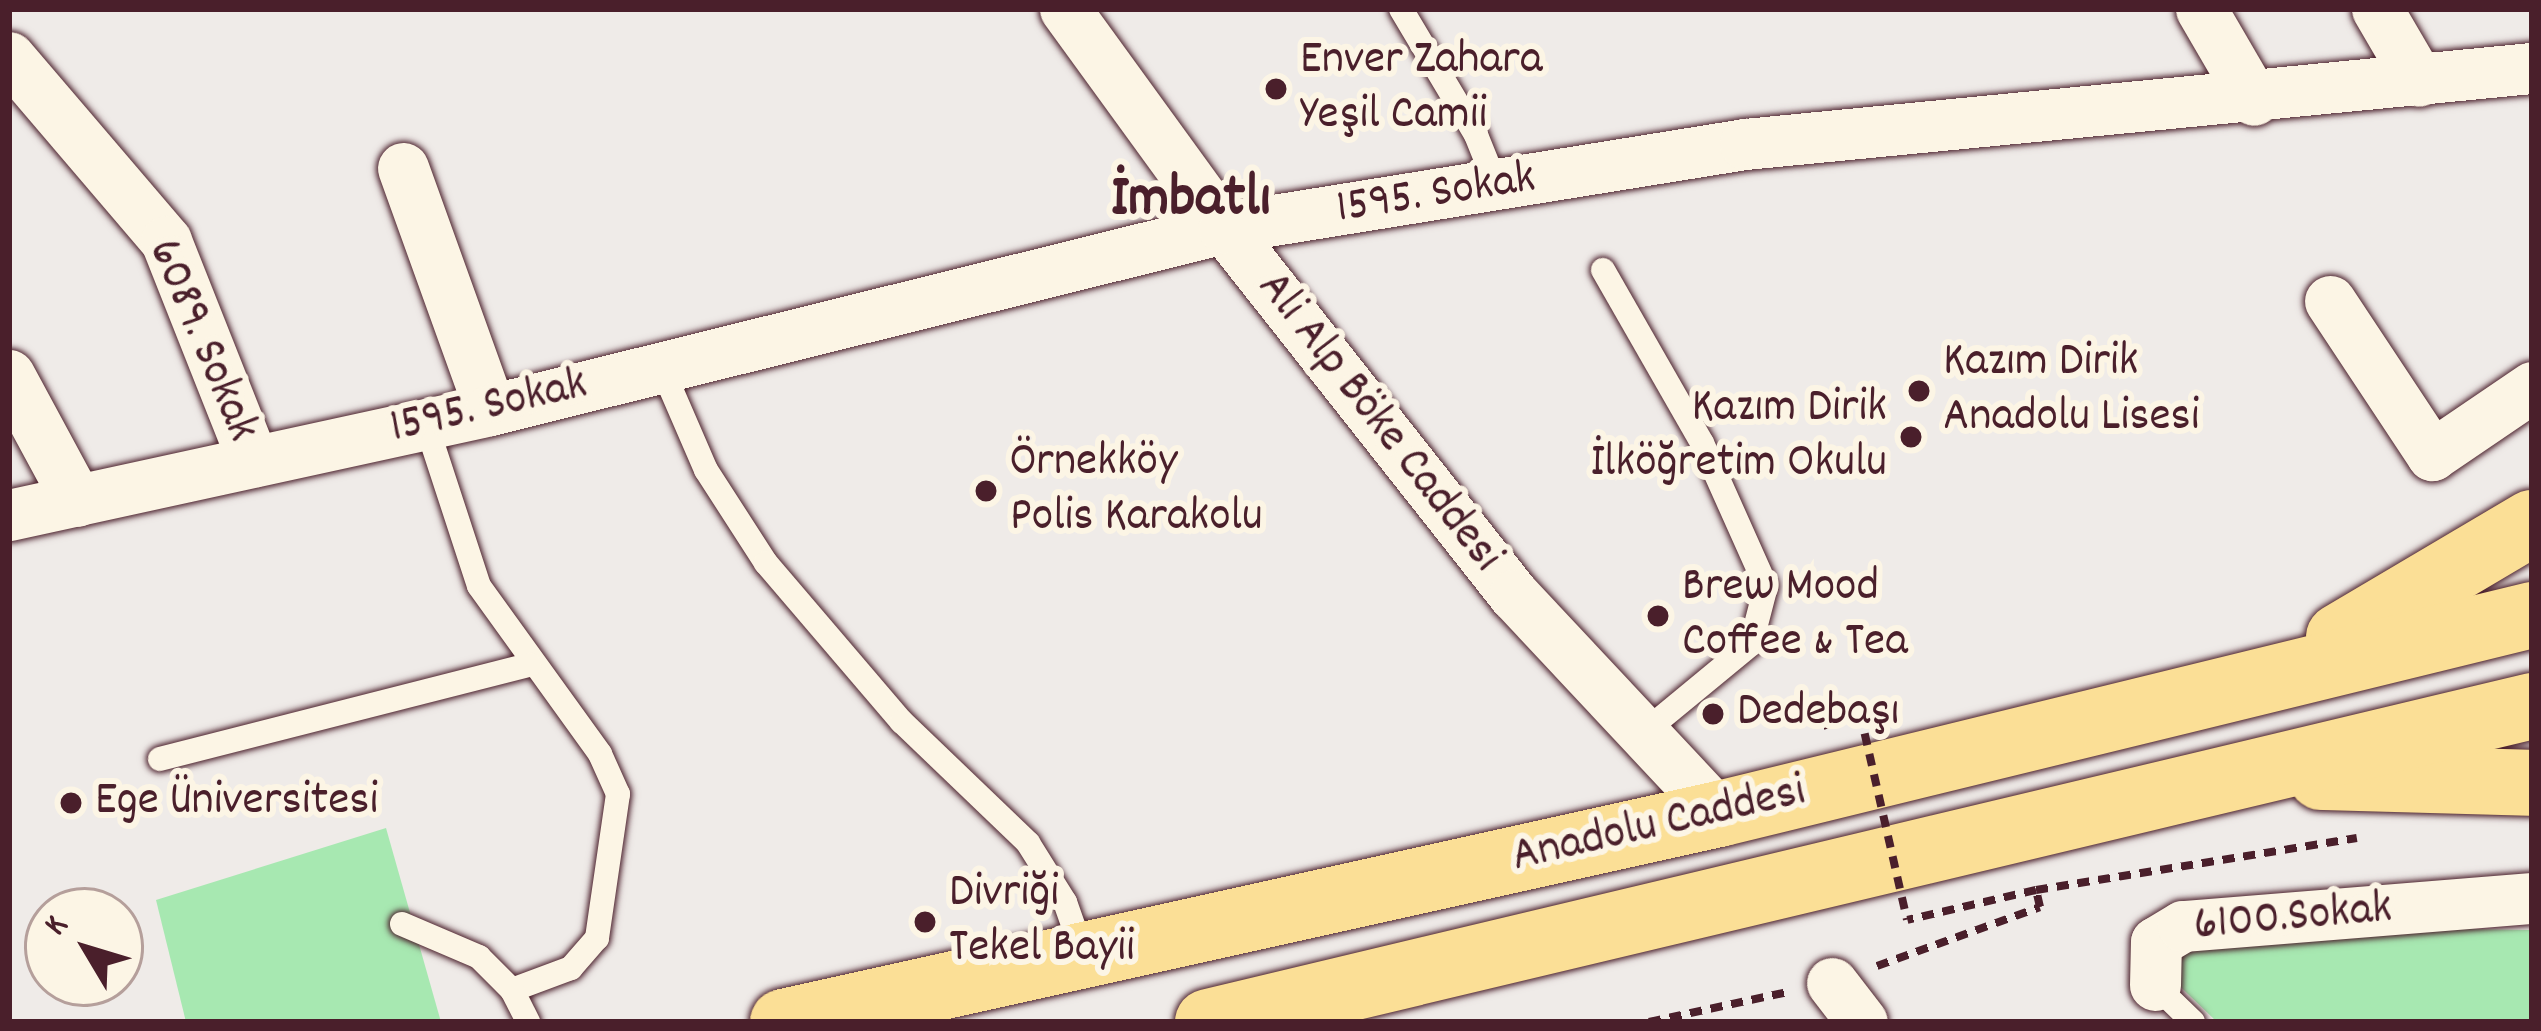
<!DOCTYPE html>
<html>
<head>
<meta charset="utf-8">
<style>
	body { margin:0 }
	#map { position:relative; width:2541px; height:1031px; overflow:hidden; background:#efebe8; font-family:Dekko,sans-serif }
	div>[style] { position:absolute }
	.green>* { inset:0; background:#a7e8b1 }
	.path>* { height:8px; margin-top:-4px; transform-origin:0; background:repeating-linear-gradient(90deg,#4a1f2b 0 12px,transparent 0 21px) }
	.roads { filter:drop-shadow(0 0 3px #4a1f2b) drop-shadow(0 0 3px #4a1f2b) }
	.service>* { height:24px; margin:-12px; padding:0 12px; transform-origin:12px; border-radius:12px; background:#fcf5e5 }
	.minor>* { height:51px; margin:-25.5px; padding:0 25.5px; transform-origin:25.5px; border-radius:25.5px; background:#fcf5e5 }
	.trunk>* { height:66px; margin:-33px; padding:0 33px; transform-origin:33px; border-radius:33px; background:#fbdf96 }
	.path-bridge>* { height:8px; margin-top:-4px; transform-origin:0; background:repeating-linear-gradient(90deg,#4a1f2b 0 12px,transparent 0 21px) }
	.dots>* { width:33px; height:33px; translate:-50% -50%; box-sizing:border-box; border:6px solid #fcf5e5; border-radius:50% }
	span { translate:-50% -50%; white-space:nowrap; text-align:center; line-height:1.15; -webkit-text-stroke:12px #fcf5e5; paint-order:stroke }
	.poi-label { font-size:48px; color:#4a1f2b }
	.left { translate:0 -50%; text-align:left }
	.right { translate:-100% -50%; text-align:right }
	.street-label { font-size:48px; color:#4a1f2b }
	.district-label { font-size:60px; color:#4a1f2b; font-weight:700 }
	.frame { position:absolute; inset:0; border:12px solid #4a1f2b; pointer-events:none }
	.north { position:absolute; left:24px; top:887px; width:120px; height:120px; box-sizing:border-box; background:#fcf5e5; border:3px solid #b59f9b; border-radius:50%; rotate:308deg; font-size:33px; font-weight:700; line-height:48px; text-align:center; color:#4a1f2b }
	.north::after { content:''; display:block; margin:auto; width:42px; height:54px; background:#4a1f2b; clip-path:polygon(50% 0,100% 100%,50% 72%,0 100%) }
</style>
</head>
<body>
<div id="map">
	<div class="green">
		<div style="clip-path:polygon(386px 828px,441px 1022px,186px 1022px,156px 900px)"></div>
		<div style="clip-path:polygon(2393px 928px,2532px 930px,2532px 1022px,2217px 1022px,2161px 968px,2209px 938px)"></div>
	</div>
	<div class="path">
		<div style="left:1823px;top:726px;width:39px;rotate:-19deg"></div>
		<div style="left:2036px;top:890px;width:325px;rotate:-9.2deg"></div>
		<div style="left:1877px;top:966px;width:173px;rotate:-19.9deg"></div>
		<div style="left:2040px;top:907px;width:17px;rotate:-103deg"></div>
		<div style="left:2036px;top:890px;width:132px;rotate:166.9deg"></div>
		<div style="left:1649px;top:1022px;width:142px;rotate:-12.2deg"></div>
	</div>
	<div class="roads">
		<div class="service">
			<div style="left:1401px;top:9px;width:147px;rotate:59.2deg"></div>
			<div style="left:1476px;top:135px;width:56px;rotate:68deg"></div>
			<div style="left:1603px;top:270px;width:199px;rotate:60.2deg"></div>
			<div style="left:1702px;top:443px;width:157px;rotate:65.9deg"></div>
			<div style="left:1766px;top:586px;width:60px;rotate:104.5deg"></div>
			<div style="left:1751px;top:644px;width:140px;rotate:140.5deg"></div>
			<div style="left:661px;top:366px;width:113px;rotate:66.6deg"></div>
			<div style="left:706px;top:470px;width:111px;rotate:57.2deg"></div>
			<div style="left:766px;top:563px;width:209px;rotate:49.5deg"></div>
			<div style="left:902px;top:722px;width:175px;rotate:43.8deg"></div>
			<div style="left:1028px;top:843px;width:70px;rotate:57.9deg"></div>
			<div style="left:1065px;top:902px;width:54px;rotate:70.6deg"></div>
			<div style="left:426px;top:424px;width:170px;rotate:71.9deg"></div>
			<div style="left:479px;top:586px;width:207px;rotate:54.2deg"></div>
			<div style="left:600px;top:754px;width:44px;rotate:65.8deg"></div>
			<div style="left:618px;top:794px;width:146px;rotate:98.3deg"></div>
			<div style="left:597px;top:938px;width:40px;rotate:131deg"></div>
			<div style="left:571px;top:968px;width:63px;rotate:159.6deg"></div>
			<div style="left:160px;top:759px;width:381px;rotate:-14.3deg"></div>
			<div style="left:402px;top:924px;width:84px;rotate:23.2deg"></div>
			<div style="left:479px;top:957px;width:47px;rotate:45deg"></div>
			<div style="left:512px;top:990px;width:36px;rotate:63deg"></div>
			<div style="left:2155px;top:985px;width:53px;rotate:44.2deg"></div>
		</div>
		<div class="minor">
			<div style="left:1065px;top:9px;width:271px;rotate:54deg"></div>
			<div style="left:1224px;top:228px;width:468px;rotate:51.7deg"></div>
			<div style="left:1514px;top:595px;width:300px;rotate:46.9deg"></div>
			<div style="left:2201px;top:9px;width:105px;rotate:59.8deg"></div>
			<div style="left:2377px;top:9px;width:83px;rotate:59.7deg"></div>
			<div style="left:9px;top:57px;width:242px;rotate:49.5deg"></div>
			<div style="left:166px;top:241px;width:237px;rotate:68.4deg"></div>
			<div style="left:403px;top:168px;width:257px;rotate:70.2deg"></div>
			<div style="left:2330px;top:301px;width:185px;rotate:56.5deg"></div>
			<div style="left:2432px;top:455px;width:121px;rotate:-34.2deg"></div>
			<div style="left:9px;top:375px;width:143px;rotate:61.6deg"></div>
			<div style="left:9px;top:515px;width:492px;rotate:-12.3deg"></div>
			<div style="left:490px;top:410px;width:756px;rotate:-13.93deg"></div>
			<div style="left:1224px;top:228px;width:528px;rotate:-9.16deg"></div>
			<div style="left:1745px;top:144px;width:791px;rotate:-5.52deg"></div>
			<div style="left:1832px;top:983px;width:49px;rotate:52.4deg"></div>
			<div style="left:2155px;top:985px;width:43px;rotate:-88.7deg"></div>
			<div style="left:2156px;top:942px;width:31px;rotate:-31deg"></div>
			<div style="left:2183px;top:926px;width:350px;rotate:-4.6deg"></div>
		</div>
		<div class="trunk">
			<div style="left:2339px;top:637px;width:224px;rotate:-30.6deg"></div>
			<div style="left:2321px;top:777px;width:211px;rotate:1.6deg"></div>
			<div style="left:783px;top:1022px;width:959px;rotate:-12.53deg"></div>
			<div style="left:1719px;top:814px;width:837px;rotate:-13.75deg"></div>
			<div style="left:1208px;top:1022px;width:1361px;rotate:-13.42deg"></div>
		</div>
	</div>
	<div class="path-bridge">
		<div style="left:1860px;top:713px;width:212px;rotate:77.2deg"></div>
	</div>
	<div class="dots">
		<div style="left:1276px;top:89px;background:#4a1f2b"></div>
		<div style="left:1919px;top:391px;background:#4a1f2b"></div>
		<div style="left:1911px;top:437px;background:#4a1f2b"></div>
		<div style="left:986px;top:491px;background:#4a1f2b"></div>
		<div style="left:1658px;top:616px;background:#4a1f2b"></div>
		<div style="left:1713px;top:714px;background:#4a1f2b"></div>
		<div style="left:71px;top:803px;background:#4a1f2b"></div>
		<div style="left:925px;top:922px;background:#4a1f2b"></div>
	</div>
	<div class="poi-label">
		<span class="left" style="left:1300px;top:89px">Enver Zahara<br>Yeşil Camii</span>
		<span class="left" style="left:1943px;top:391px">Kazım Dirik<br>Anadolu Lisesi</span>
		<span class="right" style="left:1887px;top:437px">Kazım Dirik<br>İlköğretim Okulu</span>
		<span class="left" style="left:1010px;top:491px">Örnekköy<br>Polis Karakolu</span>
		<span class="left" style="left:1682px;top:616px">Brew Mood<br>Coffee &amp; Tea</span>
		<span class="left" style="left:1737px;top:714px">Dedebaşı</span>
		<span class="left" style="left:95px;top:803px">Ege Üniversitesi</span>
		<span class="left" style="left:949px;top:922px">Divriği<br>Tekel Bayii</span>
	</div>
	<div class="street-label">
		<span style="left:1436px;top:195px;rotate:-9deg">1595. Sokak</span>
		<span style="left:201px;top:341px;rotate:67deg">6089. Sokak</span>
		<span style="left:489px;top:408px;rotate:-13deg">1595. Sokak</span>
		<span style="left:1378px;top:423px;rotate:52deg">Ali Alp Böke Caddesi</span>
		<span style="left:1659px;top:826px;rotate:-13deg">Anadolu Caddesi</span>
		<span style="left:2293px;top:919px;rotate:-5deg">6100.Sokak</span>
	</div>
	<div class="district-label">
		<span style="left:1191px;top:201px">İmbatlı</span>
	</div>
	<div class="frame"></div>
	<div class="north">K</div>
</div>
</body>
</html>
